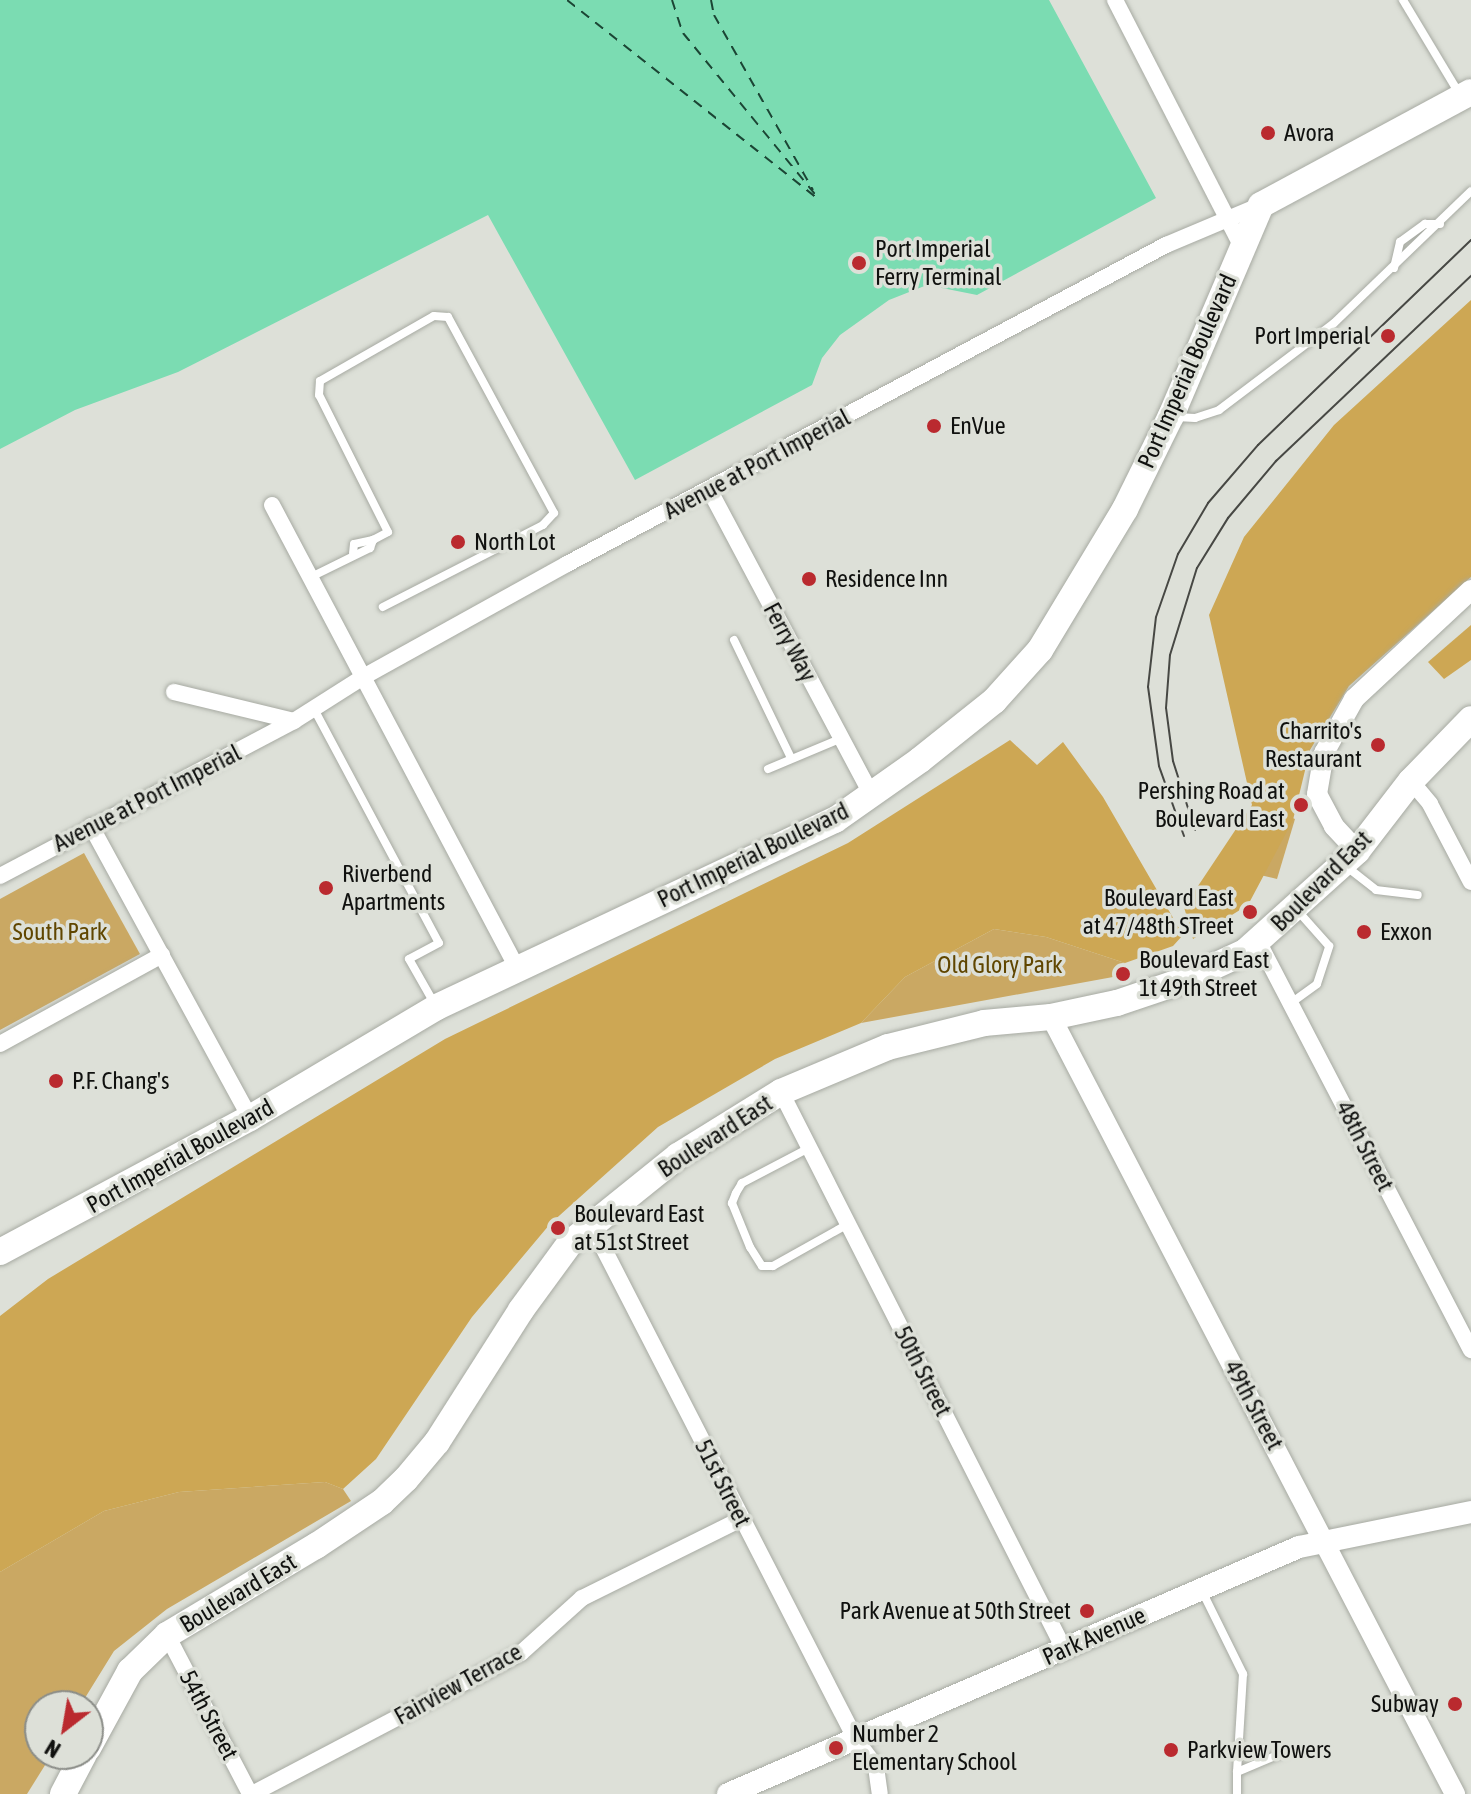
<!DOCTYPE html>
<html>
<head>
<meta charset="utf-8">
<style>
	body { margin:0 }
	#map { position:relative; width:1471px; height:1794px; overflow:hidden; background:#dde0d8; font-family:"Asap Condensed",sans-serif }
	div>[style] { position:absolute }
	.green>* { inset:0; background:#caa863 }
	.forest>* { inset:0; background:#cda754 }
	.water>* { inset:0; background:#7bdcb2 }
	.ferry>* { height:2px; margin-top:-1px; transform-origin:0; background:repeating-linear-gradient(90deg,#1b4534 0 10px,transparent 0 18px) }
	.roads { filter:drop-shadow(0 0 2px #a7aaa2) drop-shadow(0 0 2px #a7aaa2) }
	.service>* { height:8px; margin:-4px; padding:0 4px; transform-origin:4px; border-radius:4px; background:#fff }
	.minor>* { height:16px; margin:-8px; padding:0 8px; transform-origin:8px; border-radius:8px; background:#fff }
	.tertiary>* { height:20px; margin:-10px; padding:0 10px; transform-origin:10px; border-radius:10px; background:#fff }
	.secondary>* { height:22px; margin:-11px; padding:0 11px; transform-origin:11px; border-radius:11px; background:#fff }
	.primary>* { height:26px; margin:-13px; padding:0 13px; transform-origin:13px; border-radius:13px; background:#fff }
	.tram>* { height:2px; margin:-1px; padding:0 1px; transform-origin:1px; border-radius:1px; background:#474844 }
	.dots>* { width:22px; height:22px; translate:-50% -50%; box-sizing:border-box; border:4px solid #dde0d8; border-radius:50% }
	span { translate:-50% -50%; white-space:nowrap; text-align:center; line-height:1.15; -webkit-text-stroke:7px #dde0d8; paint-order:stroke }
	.poi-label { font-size:24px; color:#10110f }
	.left { translate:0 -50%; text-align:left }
	.right { translate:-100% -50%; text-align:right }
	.street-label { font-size:24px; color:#10110f }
	.park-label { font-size:24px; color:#604600 }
	.north { position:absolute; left:24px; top:1690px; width:80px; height:80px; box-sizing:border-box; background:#dde0d8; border:2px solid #8b8d88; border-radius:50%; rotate:211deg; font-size:22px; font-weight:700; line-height:32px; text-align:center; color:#10110f }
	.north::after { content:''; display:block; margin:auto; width:28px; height:36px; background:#ba2a2f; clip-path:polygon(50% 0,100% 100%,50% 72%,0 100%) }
</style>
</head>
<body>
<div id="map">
	<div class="green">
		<div style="clip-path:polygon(1283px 814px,1295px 819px,1277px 879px,1260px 875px)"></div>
		<div style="clip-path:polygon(84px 853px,140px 954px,0 1030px,0 899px)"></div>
		<div style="clip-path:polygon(994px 929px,1046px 937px,1125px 963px,1113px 977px,861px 1023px,905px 977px)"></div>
		<div style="clip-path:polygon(325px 1482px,343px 1489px,351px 1501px,167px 1609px,114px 1651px,80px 1706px,40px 1706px,40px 1754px,52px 1754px,27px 1794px,0 1794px,0 1572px,104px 1511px,179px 1492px)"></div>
	</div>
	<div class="forest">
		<div style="clip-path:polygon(1471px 300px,1471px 577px,1349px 686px,1310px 750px,1293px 820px,1248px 905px,1193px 939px,1184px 907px,1252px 805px,1209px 615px,1244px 537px,1334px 425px)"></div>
		<div style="clip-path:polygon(1471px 625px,1471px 660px,1444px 679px,1428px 662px)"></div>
		<div style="clip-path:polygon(1010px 740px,1037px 765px,1063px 742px,1103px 797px,1183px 935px,1173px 946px,1125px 963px,1046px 937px,994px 929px,905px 977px,861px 1023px,775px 1059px,658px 1127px,550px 1224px,472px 1317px,376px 1459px,343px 1489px,325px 1482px,179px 1492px,104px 1511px,0 1572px,0 1316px,48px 1279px,445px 1039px,848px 843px)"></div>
	</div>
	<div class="water">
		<div style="clip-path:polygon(0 0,1049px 0,1156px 198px,977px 295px,937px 287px,929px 274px,923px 278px,927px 285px,889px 300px,840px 335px,822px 358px,812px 385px,635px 480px,488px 215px,178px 372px,75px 410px,0 449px)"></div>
	</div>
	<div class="ferry">
		<div style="left:567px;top:0;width:319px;rotate:38.4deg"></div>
		<div style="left:672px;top:0;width:35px;rotate:72deg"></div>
		<div style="left:683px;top:33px;width:208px;rotate:50.7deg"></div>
		<div style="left:711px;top:0;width:15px;rotate:79deg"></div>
		<div style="left:714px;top:15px;width:201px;rotate:60.5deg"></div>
	</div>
	<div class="roads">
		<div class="service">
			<div style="left:1403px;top:0;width:111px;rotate:59deg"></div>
			<div style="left:1394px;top:268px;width:27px;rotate:-77deg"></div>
			<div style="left:1400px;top:242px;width:31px;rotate:-36deg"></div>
			<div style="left:1425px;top:224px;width:15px"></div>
			<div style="left:1176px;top:417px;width:19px;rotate:3deg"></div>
			<div style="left:1195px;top:418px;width:25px;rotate:-18deg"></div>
			<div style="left:1219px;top:410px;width:144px;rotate:-37.1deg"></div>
			<div style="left:1334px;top:323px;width:190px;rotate:-43.9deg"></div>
			<div style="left:373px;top:540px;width:17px;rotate:-28deg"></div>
			<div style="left:388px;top:532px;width:153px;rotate:-116.7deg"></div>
			<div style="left:319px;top:395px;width:14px;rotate:-86deg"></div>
			<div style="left:320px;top:381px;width:131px;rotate:-29.7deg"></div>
			<div style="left:434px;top:316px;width:14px;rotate:4deg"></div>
			<div style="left:448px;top:317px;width:223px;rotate:61.6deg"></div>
			<div style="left:554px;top:513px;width:16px;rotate:133deg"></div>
			<div style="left:543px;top:525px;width:180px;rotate:152.9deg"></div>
			<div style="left:311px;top:577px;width:66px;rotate:-26.2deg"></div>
			<div style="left:370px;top:548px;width:9px;rotate:-69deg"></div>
			<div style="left:373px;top:540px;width:19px;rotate:168deg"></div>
			<div style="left:354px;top:544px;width:9px;rotate:96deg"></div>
			<div style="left:734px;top:640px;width:131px;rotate:64.2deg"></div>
			<div style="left:314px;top:709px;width:265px;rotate:61.9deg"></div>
			<div style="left:439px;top:943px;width:34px;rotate:152deg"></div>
			<div style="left:409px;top:959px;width:51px;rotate:60.4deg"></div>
			<div style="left:768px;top:769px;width:80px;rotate:-22.7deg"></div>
			<div style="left:1347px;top:867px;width:37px;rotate:38deg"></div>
			<div style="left:1376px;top:890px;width:42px;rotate:6.8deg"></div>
			<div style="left:1291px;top:1003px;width:32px;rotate:-36deg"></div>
			<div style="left:1317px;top:984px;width:40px;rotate:-72deg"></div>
			<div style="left:1329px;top:946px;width:48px;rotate:-131.6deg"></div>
			<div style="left:809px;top:1148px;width:76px;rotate:152.4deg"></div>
			<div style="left:742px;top:1183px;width:12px;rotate:121deg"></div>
			<div style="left:736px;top:1193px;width:11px;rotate:112deg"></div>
			<div style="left:732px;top:1203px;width:48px;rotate:67.8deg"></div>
			<div style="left:750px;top:1247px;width:22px;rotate:58deg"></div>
			<div style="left:762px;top:1266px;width:11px"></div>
			<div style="left:773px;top:1266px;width:86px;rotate:-29.2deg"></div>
			<div style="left:1202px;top:1591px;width:93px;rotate:63.7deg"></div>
			<div style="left:1243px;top:1674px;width:98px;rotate:93.5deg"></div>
			<div style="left:1237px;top:1794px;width:22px;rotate:-90deg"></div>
			<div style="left:1237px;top:1772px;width:54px;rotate:-22.8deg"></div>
		</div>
		<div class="minor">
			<div style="left:1115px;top:0;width:276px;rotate:62.8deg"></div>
			<div style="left:709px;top:489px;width:347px;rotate:62deg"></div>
			<div style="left:272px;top:505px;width:522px;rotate:62.11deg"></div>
			<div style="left:174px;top:692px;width:123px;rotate:13.6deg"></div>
			<div style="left:1411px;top:781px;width:30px;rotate:50deg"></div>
			<div style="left:1430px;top:804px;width:88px;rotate:62.3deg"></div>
			<div style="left:91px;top:826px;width:332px;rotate:61.4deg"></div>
			<div style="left:0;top:876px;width:332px;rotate:-27.8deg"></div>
			<div style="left:294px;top:721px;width:82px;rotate:-32.5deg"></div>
			<div style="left:363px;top:677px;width:233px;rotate:-29deg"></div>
			<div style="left:567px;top:564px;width:679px;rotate:-28.04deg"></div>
			<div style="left:1166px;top:245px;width:103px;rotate:-22.8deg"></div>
			<div style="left:1259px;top:943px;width:459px;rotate:62.5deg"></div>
			<div style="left:0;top:1044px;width:185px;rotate:-28.8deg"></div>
			<div style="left:781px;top:1092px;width:625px;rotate:63.07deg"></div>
			<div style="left:591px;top:1224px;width:580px;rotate:62.82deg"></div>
			<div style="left:856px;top:1740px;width:34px;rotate:53deg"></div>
			<div style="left:876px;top:1767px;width:27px;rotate:82deg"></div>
			<div style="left:167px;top:1635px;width:179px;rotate:62.4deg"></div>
			<div style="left:252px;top:1794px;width:304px;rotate:-27.7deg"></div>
			<div style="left:521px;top:1653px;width:82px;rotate:-42deg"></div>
			<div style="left:582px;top:1598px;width:178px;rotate:-26.4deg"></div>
		</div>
		<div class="tertiary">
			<div style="left:1357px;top:851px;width:34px;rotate:-133deg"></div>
			<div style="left:1334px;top:826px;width:36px;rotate:-118deg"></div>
			<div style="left:1317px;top:794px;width:42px;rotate:-80.3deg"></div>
			<div style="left:1324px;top:753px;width:62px;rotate:-60.9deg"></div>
			<div style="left:1354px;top:699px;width:160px;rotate:-43deg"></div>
			<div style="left:1051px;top:1017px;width:876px;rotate:62.53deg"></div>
		</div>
		<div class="secondary">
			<div style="left:728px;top:1794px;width:622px;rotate:-23.39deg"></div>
			<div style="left:1299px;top:1547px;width:176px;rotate:-11.5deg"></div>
		</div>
		<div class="primary">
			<div style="left:0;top:1252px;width:284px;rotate:-28.2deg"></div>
			<div style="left:250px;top:1118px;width:217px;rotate:-30.7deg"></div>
			<div style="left:437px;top:1007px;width:440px;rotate:-25.2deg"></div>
			<div style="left:835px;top:820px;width:104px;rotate:-35.2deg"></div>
			<div style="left:920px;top:760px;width:95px;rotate:-38.6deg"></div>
			<div style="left:994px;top:701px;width:69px;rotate:-48deg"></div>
			<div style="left:1040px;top:650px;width:165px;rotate:-58.9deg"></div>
			<div style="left:1125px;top:509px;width:104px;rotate:-63.7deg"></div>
			<div style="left:1171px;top:416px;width:229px;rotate:-66.9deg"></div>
			<div style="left:1261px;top:205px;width:238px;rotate:-28.3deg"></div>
			<div style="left:88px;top:1748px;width:88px;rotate:-61.4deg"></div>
			<div style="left:130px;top:1671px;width:52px;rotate:-44.2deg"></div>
			<div style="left:167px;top:1635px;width:174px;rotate:-30.9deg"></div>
			<div style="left:316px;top:1546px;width:79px;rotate:-33.7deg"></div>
			<div style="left:382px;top:1502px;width:33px;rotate:-44deg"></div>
			<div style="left:406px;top:1479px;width:48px;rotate:-50deg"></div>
			<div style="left:437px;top:1442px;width:156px;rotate:-57.5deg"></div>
			<div style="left:521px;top:1310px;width:83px;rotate:-53.8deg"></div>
			<div style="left:570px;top:1243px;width:139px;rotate:-38.9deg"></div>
			<div style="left:678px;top:1156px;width:121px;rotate:-31.9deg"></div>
			<div style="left:781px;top:1092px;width:116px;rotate:-22.8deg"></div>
			<div style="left:888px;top:1047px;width:99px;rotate:-14deg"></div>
			<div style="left:984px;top:1023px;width:67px;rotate:-5.1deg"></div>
			<div style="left:1051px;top:1017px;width:67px;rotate:-12deg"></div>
			<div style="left:1117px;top:1003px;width:69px;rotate:-18.7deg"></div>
			<div style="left:1182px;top:981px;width:69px;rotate:-24.7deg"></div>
			<div style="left:1245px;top:952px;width:151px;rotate:-42deg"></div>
			<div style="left:1357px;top:851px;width:88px;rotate:-52.4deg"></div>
			<div style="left:1411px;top:781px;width:86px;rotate:-45.9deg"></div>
			<div style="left:63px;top:1794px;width:45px;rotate:-62.3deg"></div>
		</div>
	</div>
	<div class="tram">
		<div style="left:1195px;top:830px;width:72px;rotate:-107.7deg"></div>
		<div style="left:1173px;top:761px;width:53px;rotate:-97.5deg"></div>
		<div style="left:1166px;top:708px;width:53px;rotate:-85.7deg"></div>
		<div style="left:1170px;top:655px;width:91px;rotate:-72.8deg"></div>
		<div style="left:1197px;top:568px;width:59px;rotate:-58.2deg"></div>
		<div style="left:1228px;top:518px;width:75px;rotate:-49.9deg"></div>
		<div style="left:1276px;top:461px;width:269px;rotate:-43.5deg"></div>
		<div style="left:1184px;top:836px;width:74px;rotate:-109.7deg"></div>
		<div style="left:1159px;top:766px;width:80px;rotate:-97.9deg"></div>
		<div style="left:1148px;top:687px;width:70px;rotate:-83.5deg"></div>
		<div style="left:1156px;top:617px;width:67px;rotate:-70.8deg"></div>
		<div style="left:1178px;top:554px;width:59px;rotate:-59.5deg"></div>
		<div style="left:1208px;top:503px;width:77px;rotate:-49.2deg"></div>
		<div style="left:1258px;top:445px;width:296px;rotate:-43.9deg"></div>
	</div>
	<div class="dots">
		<div style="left:1268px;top:133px;background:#ba2a2f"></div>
		<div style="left:859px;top:263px;background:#ba2a2f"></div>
		<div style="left:1388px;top:336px;background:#ba2a2f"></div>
		<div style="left:934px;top:426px;background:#ba2a2f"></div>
		<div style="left:458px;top:542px;background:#ba2a2f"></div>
		<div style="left:809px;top:579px;background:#ba2a2f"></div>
		<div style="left:1378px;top:745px;background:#ba2a2f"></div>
		<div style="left:1301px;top:805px;background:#ba2a2f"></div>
		<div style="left:326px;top:888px;background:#ba2a2f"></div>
		<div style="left:1250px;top:912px;background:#ba2a2f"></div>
		<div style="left:1364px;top:932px;background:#ba2a2f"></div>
		<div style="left:1123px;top:974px;background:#ba2a2f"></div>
		<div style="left:56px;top:1081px;background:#ba2a2f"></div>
		<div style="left:558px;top:1228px;background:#ba2a2f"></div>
		<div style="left:1087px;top:1611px;background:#ba2a2f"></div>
		<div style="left:1455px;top:1704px;background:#ba2a2f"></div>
		<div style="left:836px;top:1748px;background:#ba2a2f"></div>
		<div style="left:1171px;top:1750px;background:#ba2a2f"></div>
	</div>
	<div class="poi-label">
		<span class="left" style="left:1284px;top:133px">Avora</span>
		<span class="left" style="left:875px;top:263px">Port Imperial<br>Ferry Terminal</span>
		<span class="right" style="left:1370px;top:336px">Port Imperial</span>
		<span class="left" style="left:950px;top:426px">EnVue</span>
		<span class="left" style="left:474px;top:542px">North Lot</span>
		<span class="left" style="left:825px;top:579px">Residence Inn</span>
		<span class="right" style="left:1362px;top:745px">Charrito's<br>Restaurant</span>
		<span class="right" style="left:1285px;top:805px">Pershing Road at<br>Boulevard East</span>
		<span class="left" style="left:342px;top:888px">Riverbend<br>Apartments</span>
		<span class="right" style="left:1234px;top:912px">Boulevard East<br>at 47/48th STreet</span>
		<span class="left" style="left:1380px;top:932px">Exxon</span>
		<span class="left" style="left:1139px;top:974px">Boulevard East<br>1t 49th Street</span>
		<span class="left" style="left:72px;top:1081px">P.F. Chang's</span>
		<span class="left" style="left:574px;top:1228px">Boulevard East<br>at 51st Street</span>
		<span class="right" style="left:1071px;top:1611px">Park Avenue at 50th Street</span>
		<span class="right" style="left:1439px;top:1704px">Subway</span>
		<span class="left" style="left:852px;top:1748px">Number 2<br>Elementary School</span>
		<span class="left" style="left:1187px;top:1750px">Parkview Towers</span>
	</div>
	<div class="street-label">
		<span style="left:1187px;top:371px;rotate:-66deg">Port Imperial Boulevard</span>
		<span style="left:757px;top:464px;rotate:-28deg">Avenue at Port Imperial</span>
		<span style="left:790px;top:642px;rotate:62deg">Ferry Way</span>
		<span style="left:147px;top:798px;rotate:-27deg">Avenue at Port Imperial</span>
		<span style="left:753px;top:855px;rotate:-26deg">Port Imperial Boulevard</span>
		<span style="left:1321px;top:881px;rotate:-45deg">Boulevard East</span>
		<span style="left:715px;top:1136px;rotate:-33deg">Boulevard East</span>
		<span style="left:1365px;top:1146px;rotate:63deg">48th Street</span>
		<span style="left:180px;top:1156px;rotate:-29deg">Port Imperial Boulevard</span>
		<span style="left:923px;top:1371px;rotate:63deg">50th Street</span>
		<span style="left:1254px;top:1405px;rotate:62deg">49th Street</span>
		<span style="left:723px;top:1483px;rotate:63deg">51st Street</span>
		<span style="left:238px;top:1593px;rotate:-31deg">Boulevard East</span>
		<span style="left:1094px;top:1636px;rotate:-24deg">Park Avenue</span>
		<span style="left:458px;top:1684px;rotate:-29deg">Fairview Terrace</span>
		<span style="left:209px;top:1715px;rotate:62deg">54th Street</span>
	</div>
	<div class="park-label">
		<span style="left:60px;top:932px">South Park</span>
		<span style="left:1000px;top:965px">Old Glory Park</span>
	</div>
	<div class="north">N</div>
</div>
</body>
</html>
